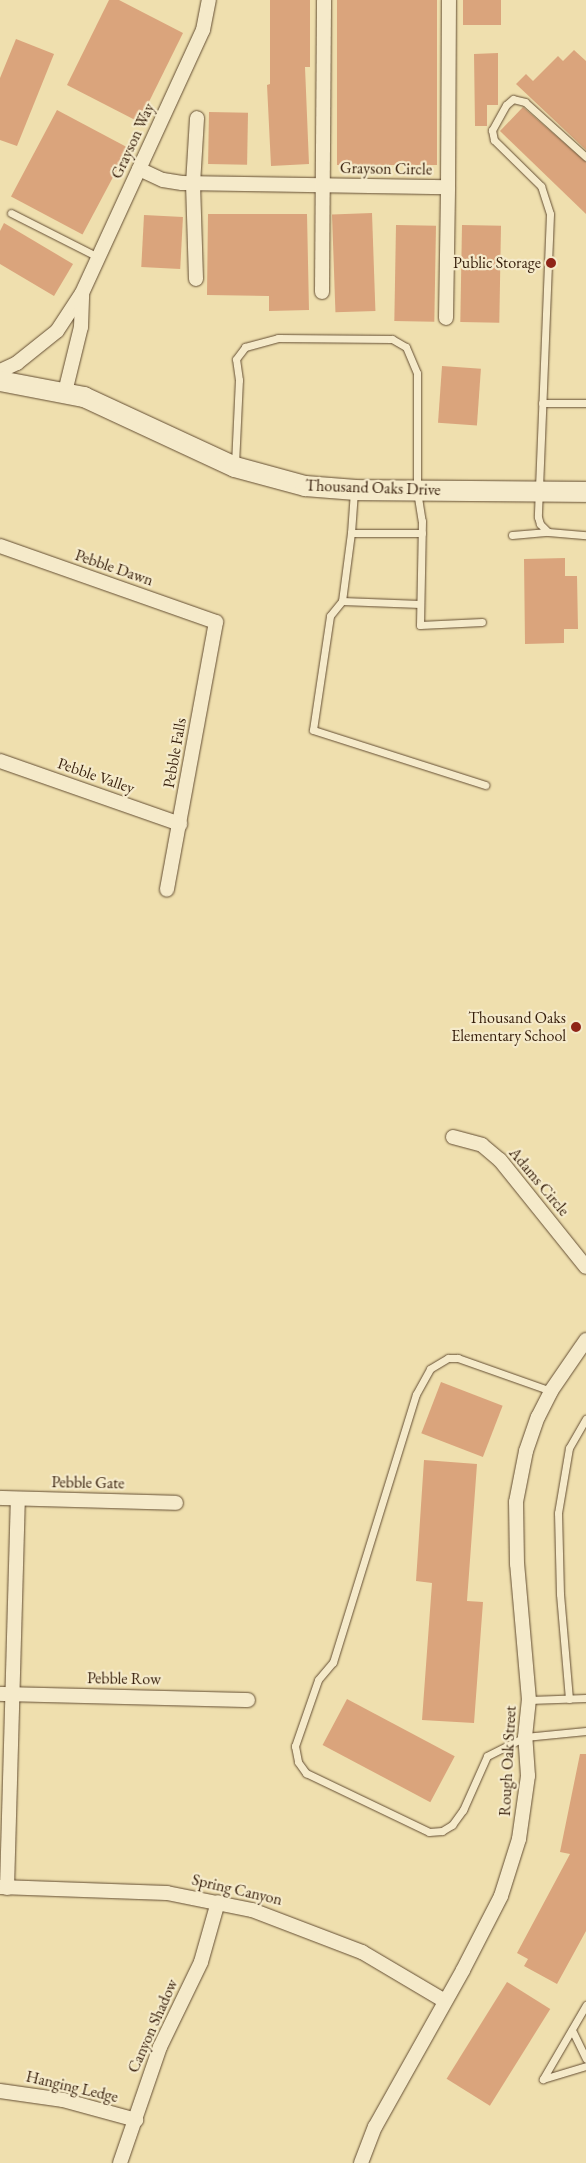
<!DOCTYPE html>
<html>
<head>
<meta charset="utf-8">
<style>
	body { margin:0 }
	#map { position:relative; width:586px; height:2163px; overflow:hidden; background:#efdfae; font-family:"EB Garamond",serif }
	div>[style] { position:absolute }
	.building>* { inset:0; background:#daa47c; transform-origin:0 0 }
	.roads { filter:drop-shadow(0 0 1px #644e33) drop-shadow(0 0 1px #644e33) }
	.service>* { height:7px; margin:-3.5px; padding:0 3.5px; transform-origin:3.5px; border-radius:3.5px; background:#f5eaca }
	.minor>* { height:14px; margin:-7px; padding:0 7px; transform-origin:7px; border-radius:7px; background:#f5eaca }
	.secondary>* { height:20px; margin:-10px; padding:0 10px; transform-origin:10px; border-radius:10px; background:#f5eaca }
	.dots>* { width:14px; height:14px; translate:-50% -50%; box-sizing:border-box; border:2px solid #f5eaca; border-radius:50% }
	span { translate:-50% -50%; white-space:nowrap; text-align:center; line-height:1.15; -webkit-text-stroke:4.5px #f5eaca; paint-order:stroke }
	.street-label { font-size:16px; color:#351d0a }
	.poi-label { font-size:16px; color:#351d0a }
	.right { translate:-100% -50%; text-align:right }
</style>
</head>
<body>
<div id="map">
	<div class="building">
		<div style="clip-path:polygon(109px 0,119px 0,183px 33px,139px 122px,67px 85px)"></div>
		<div style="clip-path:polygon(270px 0,310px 0,310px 67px,305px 67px,309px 164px,271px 166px,267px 85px,270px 84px)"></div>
		<div style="left:337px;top:0;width:100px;height:165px"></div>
		<div style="left:463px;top:0;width:38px;height:25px"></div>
		<div style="clip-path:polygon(16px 39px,54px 54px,17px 146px,0 140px,0 78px)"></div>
		<div style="clip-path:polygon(574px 50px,586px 61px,586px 150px,516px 84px,526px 74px,533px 81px,558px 56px,563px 61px)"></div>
		<div style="clip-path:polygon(498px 53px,498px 105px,487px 105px,487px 126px,475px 126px,474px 54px)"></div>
		<div style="clip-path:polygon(523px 107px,586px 162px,586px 214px,500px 131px)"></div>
		<div style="left:57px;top:110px;width:81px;height:98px;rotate:28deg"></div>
		<div style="left:209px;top:112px;width:39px;height:52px;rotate:1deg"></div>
		<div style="left:372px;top:213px;width:98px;height:40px;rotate:88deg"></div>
		<div style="clip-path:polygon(208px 214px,307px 214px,309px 310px,269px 311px,269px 296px,207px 295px)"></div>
		<div style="left:144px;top:215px;width:39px;height:52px;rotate:3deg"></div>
		<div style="clip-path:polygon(4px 223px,73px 264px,54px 296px,0 264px,0 231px)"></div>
		<div style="left:396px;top:225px;width:40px;height:96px;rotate:1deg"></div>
		<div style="left:462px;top:225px;width:39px;height:97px;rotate:1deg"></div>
		<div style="left:442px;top:366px;width:39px;height:57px;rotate:4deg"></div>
		<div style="clip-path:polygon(565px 558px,565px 576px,577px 576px,578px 629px,564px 629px,564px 643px,525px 644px,524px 559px)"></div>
		<div style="left:441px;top:1382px;width:66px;height:55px;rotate:21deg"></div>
		<div style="clip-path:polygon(424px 1460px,477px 1464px,467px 1601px,483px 1602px,474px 1723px,422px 1720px,432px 1583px,416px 1581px)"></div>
		<div style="left:347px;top:1699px;width:122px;height:52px;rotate:28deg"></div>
		<div style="clip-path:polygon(580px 1754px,586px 1754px,586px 1931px,557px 1984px,524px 1966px,528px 1959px,517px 1953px,570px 1854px,560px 1852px)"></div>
		<div style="left:507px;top:1982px;width:51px;height:114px;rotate:32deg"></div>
	</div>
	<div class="roads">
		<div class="service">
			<div style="left:586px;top:157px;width:82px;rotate:-138deg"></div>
			<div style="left:525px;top:102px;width:12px;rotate:-166deg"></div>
			<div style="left:513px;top:99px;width:9px;rotate:139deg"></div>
			<div style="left:506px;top:105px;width:29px;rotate:119deg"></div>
			<div style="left:492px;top:130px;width:10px;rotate:79deg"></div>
			<div style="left:494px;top:140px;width:66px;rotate:44.4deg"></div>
			<div style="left:541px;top:186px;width:29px;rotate:72deg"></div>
			<div style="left:550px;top:214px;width:303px;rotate:92.3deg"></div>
			<div style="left:538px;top:517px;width:7px;rotate:74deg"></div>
			<div style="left:540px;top:524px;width:11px;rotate:45deg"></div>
			<div style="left:548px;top:532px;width:38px;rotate:5deg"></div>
			<div style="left:11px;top:213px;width:97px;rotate:26.8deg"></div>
			<div style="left:542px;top:403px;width:44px"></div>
			<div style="left:235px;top:464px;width:84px;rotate:-87.3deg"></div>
			<div style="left:239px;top:380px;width:21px;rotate:-98deg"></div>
			<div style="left:236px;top:359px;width:15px;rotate:-53deg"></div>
			<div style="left:245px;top:347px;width:34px;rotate:-15deg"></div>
			<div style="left:278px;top:338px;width:114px;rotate:0.5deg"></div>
			<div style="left:392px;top:339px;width:16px;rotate:30deg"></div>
			<div style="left:406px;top:347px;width:28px;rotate:67deg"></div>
			<div style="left:417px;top:373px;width:118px;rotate:90deg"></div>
			<div style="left:417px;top:491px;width:30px;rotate:81deg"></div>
			<div style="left:422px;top:521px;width:104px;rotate:91.1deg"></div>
			<div style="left:420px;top:625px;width:62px;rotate:-2.8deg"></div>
			<div style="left:351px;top:533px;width:42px;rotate:-85.9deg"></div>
			<div style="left:512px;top:535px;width:36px;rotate:-5deg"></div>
			<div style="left:342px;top:601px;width:19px;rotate:129deg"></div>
			<div style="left:330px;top:616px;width:115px;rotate:98.5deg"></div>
			<div style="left:313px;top:730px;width:181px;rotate:17.7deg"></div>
			<div style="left:420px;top:604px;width:78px;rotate:-177.8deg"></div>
			<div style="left:342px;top:601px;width:69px;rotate:-82.5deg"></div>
			<div style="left:351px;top:533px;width:71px"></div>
			<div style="left:551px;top:1391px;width:99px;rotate:-160.5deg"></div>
			<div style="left:458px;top:1358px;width:10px;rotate:180deg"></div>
			<div style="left:448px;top:1358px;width:21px;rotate:149deg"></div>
			<div style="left:430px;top:1369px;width:29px;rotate:119deg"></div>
			<div style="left:416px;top:1394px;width:281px;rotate:107.2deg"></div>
			<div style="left:333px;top:1662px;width:23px;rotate:130deg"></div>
			<div style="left:318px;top:1680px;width:70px;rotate:109.2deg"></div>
			<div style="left:295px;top:1746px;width:16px;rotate:79deg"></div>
			<div style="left:298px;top:1762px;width:14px;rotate:54deg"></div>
			<div style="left:306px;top:1773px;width:136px;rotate:25.6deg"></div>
			<div style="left:429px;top:1832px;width:13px;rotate:-4deg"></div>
			<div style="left:442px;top:1831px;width:12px;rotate:-31deg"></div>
			<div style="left:452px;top:1825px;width:19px;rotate:-54deg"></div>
			<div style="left:463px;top:1810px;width:59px;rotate:-66deg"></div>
			<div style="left:487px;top:1756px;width:42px;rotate:-26.6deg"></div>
			<div style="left:525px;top:1737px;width:61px;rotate:-5.6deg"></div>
			<div style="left:569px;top:1699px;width:105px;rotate:-94.9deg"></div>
			<div style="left:560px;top:1594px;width:81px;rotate:-91.4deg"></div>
			<div style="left:558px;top:1513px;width:66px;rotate:-80.4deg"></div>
			<div style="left:569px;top:1448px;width:34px;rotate:-60deg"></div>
			<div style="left:529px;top:1700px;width:57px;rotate:-2deg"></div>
			<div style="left:586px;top:2005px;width:86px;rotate:120.2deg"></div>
			<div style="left:543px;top:2079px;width:45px;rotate:-16.8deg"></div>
			<div style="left:572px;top:2030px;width:32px;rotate:64deg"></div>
		</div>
		<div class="minor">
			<div style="left:139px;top:169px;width:26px;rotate:25deg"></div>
			<div style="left:163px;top:180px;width:19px;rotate:9deg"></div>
			<div style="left:182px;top:183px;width:266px;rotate:0.9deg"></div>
			<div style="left:448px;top:187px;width:187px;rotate:-89.7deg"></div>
			<div style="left:196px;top:279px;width:95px;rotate:-91.8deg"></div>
			<div style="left:193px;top:184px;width:66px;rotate:-86.5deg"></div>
			<div style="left:322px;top:292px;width:292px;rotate:-89.6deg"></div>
			<div style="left:446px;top:318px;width:131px;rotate:-89.1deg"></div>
			<div style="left:0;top:371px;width:19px;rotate:-25deg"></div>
			<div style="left:17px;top:363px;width:51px;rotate:-38.7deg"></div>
			<div style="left:57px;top:331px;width:45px;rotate:-56.7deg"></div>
			<div style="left:82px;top:293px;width:289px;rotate:-65.3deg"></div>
			<div style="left:203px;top:30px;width:31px;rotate:-79deg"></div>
			<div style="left:65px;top:392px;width:67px;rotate:-76.2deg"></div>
			<div style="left:81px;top:327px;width:33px;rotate:-88deg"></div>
			<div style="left:0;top:546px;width:229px;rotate:19.4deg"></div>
			<div style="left:216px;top:622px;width:272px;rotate:100.4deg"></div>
			<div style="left:0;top:761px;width:191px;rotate:19.3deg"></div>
			<div style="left:453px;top:1137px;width:30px;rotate:15deg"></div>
			<div style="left:482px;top:1145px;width:23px;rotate:40deg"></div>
			<div style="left:500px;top:1160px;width:137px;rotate:51.2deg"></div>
			<div style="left:0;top:1498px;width:176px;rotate:1.6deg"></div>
			<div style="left:0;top:1694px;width:248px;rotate:1.4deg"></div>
			<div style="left:0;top:1887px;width:167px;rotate:2.1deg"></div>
			<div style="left:167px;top:1893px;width:87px;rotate:11.3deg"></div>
			<div style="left:252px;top:1910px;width:118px;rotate:20.9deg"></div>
			<div style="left:362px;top:1952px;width:96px;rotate:30.6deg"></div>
			<div style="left:7px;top:1888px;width:389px;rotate:-88.4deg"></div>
			<div style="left:0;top:2091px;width:64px;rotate:8.1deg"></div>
			<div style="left:63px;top:2100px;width:76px;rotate:15.3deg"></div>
			<div style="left:120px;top:2163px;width:123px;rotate:-71deg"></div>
			<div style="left:160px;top:2047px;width:94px;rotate:-64.2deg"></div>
			<div style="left:201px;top:1962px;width:62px;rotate:-74.2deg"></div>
			<div style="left:361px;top:2163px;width:39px;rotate:-69deg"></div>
			<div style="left:375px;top:2127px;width:180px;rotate:-60.7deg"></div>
			<div style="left:463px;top:1970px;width:83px;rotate:-62.8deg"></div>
			<div style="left:501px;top:1896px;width:60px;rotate:-72.5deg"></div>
			<div style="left:519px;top:1839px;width:64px;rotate:-81.9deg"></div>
			<div style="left:528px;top:1776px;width:39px;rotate:-94deg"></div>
			<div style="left:525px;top:1737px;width:37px;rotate:-84deg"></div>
			<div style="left:529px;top:1700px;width:137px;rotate:-95deg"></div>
			<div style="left:517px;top:1564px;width:62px;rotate:-90.9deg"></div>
			<div style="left:516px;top:1502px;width:52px;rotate:-78.9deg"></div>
			<div style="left:526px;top:1451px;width:36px;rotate:-71deg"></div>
			<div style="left:538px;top:1417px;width:29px;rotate:-63deg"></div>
			<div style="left:551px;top:1391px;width:62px;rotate:-55.5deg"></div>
		</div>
		<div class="secondary">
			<div style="left:0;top:381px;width:86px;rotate:10.8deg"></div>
			<div style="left:84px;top:397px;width:166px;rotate:24.9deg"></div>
			<div style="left:235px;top:467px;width:73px;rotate:15.2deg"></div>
			<div style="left:305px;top:486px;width:51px;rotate:4.5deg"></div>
			<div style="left:356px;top:490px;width:230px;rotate:0.5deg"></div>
		</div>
	</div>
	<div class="dots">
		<div style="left:551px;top:263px;background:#8f2418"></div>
		<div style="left:576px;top:1027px;background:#8f2418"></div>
	</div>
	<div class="street-label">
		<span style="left:133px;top:141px;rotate:-65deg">Grayson Way</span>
		<span style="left:386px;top:169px;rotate:1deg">Grayson Circle</span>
		<span style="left:373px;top:488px;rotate:2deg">Thousand Oaks Drive</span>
		<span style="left:114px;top:568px;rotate:19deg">Pebble Dawn</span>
		<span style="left:175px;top:753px;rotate:-80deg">Pebble Falls</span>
		<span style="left:96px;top:776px;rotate:19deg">Pebble Valley</span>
		<span style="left:539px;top:1182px;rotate:50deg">Adams Circle</span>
		<span style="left:88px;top:1483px;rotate:1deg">Pebble Gate</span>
		<span style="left:124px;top:1679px;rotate:1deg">Pebble Row</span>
		<span style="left:508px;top:1761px;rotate:-87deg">Rough Oak Street</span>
		<span style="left:237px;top:1890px;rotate:13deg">Spring Canyon</span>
		<span style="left:153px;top:2026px;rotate:-66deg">Canyon Shadow</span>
		<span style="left:72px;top:2087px;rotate:13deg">Hanging Ledge</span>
	</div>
	<div class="poi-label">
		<span class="right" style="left:541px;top:263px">Public Storage</span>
		<span class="right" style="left:566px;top:1027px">Thousand Oaks<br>Elementary School</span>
	</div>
</div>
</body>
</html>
